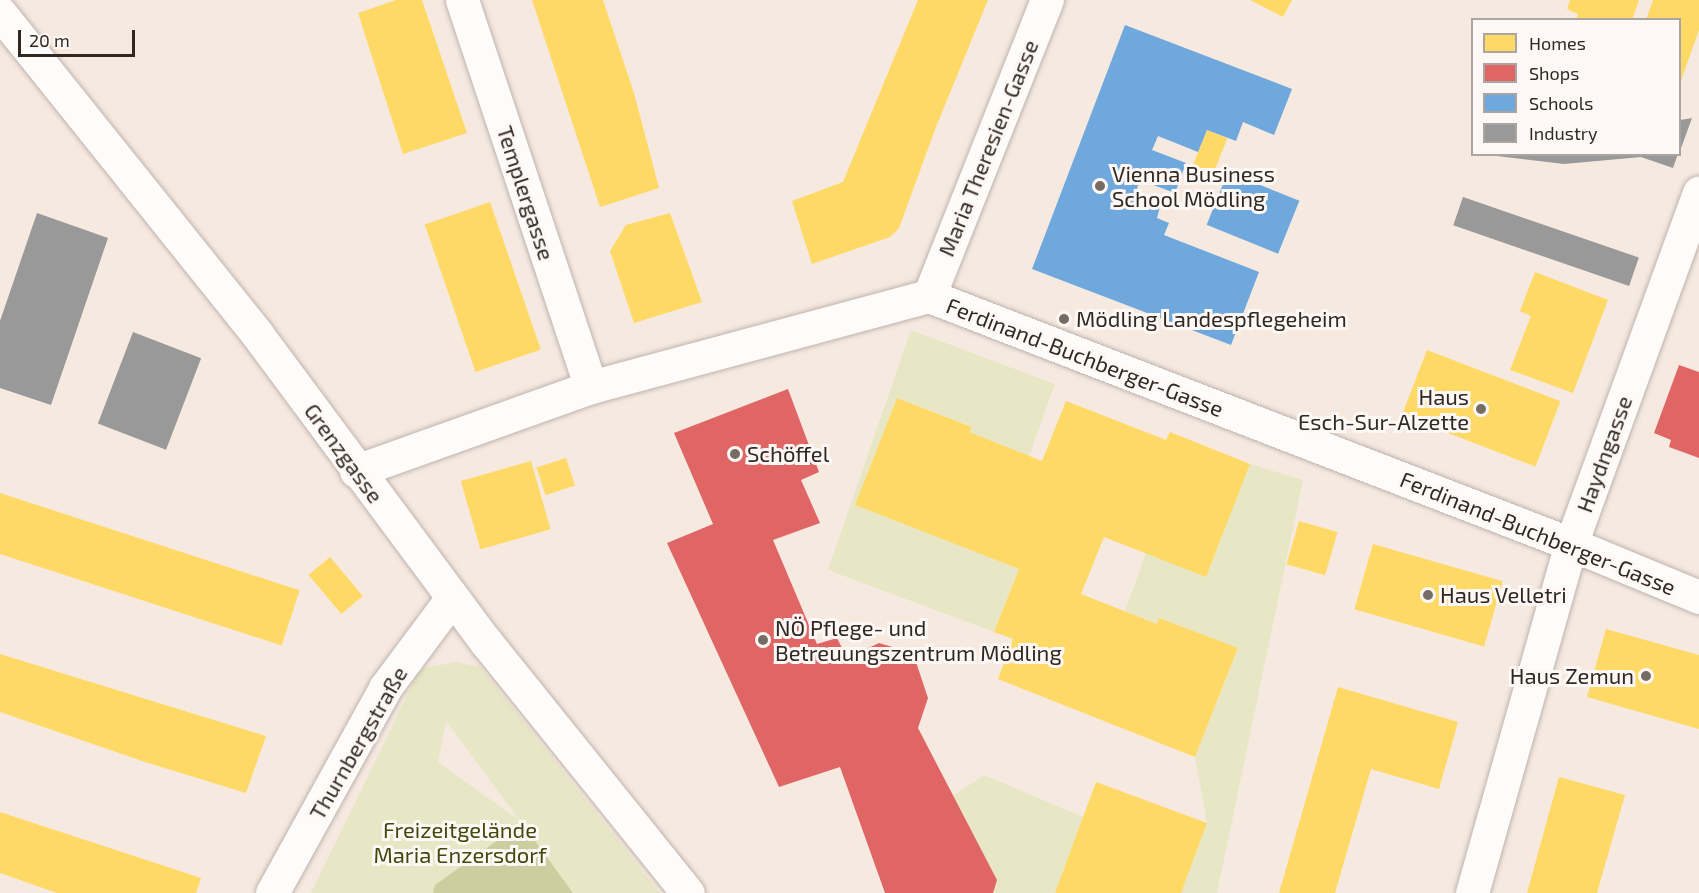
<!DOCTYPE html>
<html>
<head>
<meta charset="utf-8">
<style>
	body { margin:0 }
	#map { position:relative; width:1699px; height:893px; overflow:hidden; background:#f6e9e0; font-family:"Exo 2",sans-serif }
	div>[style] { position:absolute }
	.green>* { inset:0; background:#e7e7c5 }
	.forest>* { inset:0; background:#ccce9f }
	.homes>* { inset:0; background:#ffd966; transform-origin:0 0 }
	.shops>* { inset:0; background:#e06666 }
	.schools>* { inset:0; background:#6fa8dc; transform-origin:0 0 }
	.industry>* { inset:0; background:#999; transform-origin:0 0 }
	.roads { filter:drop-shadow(0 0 2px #beb4ad) drop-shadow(0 0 2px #beb4ad) }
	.minor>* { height:33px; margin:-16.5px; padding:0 16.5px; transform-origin:16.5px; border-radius:16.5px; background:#fefcfa }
	.tertiary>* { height:33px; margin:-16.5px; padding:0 16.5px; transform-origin:16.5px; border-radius:16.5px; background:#fefcfa }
	.dots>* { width:16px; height:16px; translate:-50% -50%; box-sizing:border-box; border:3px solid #fdf8f5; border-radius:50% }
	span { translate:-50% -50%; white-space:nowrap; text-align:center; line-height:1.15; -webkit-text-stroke:6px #fdf8f5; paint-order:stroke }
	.street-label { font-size:22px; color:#312822 }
	.poi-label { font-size:22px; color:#312822 }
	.left { translate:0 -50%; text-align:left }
	.right { translate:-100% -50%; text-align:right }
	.park-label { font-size:22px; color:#41490d }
	.legend { position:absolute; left:1471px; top:18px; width:210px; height:138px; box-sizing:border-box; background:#fdf8f5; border:2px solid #aba5a1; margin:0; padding:8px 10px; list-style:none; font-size:18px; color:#312822 }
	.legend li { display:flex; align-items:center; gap:12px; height:30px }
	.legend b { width:30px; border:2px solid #aba5a1 }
	.scale { position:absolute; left:18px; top:30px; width:117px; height:27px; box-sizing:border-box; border:3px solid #312822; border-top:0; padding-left:8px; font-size:18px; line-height:21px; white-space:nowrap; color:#312822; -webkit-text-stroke:4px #fdf8f5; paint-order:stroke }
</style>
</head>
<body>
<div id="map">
	<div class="green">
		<div style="clip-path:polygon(911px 330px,1055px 384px,1029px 456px,969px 432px,971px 426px,897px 398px,855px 505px,1019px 569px,994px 632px,828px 570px)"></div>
		<div style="clip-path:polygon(1250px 464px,1303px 480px,1217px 893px,1181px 893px,1207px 823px,1195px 757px,1238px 649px,1160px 618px,1157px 624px,1125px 611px,1146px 553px,1206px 577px)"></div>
		<div style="clip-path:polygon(evenodd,456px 662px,480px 667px,660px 893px,311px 893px,420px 669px,456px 662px,446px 722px,447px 722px,520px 821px,438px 762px,446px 722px)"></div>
		<div style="clip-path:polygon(984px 775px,1083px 817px,1055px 893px,993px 893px,953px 796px)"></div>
	</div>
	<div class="forest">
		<div style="clip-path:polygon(522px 823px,573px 893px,433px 893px,435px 885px)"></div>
	</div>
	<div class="homes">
		<div style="clip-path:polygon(396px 0,422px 0,467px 133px,403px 154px,358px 13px)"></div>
		<div style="clip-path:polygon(532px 0,603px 0,634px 93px,659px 188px,600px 207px)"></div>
		<div style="clip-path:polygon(918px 0,988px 0,936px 127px,899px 228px,890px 237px,812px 264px,792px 201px,843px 182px)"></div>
		<div style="clip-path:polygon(1250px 0,1292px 0,1283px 17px)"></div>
		<div style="clip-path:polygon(1570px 0,1639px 0,1632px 20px,1576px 20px,1578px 14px,1567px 9px)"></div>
		<div style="clip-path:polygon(1653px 0,1699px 0,1699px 30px,1680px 83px,1680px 20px,1646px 20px)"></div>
		<div style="left:1207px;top:130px;width:22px;height:42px;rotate:22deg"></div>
		<div style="left:490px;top:202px;width:156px;height:69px;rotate:71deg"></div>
		<div style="clip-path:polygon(670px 213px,702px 302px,634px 323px,610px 251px,626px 225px)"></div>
		<div style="clip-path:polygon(1535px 272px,1608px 300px,1573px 393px,1510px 370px,1531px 316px,1520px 311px)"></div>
		<div style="left:1427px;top:350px;width:143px;height:70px;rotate:21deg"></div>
		<div style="clip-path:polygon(897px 398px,972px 427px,969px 432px,1042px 461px,1066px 401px,1166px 440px,1170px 432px,1250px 464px,1206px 577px,1104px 537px,1081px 594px,1157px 624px,1159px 618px,1238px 648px,1195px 757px,998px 679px,1013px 639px,994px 632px,1019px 569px,855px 505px)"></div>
		<div style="left:566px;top:458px;width:29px;height:31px;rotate:72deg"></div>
		<div style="left:531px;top:461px;width:71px;height:73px;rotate:74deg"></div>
		<div style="left:0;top:493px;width:315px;height:58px;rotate:18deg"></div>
		<div style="left:1299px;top:521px;width:40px;height:45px;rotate:16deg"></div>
		<div style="left:1373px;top:544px;width:135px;height:68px;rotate:16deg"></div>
		<div style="left:330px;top:557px;width:51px;height:28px;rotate:50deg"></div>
		<div style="clip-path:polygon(1606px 629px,1699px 655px,1699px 729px,1587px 697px)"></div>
		<div style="clip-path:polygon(0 654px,266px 736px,246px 793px,145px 762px,0 712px)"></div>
		<div style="clip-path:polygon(1338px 687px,1458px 722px,1439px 789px,1371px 769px,1335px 893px,1279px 893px)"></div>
		<div style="clip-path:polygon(1559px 777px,1625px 795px,1597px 893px,1527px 893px)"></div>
		<div style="clip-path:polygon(1096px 782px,1207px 823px,1181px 893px,1055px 893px)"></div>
		<div style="clip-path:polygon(0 812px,201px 878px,196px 893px,57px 893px,0 873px)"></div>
	</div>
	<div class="shops">
		<div style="clip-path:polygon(1679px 365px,1699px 372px,1699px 458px,1669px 447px,1671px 440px,1654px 433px)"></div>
		<div style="clip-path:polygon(788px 389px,819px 472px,801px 480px,820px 523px,773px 540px,817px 644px,837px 638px,847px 658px,879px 643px,913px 653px,928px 698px,918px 728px,997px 880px,993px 893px,885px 893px,840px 767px,779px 787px,667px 543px,713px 524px,674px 433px)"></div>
	</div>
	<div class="schools">
		<div style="clip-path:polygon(1125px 25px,1292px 89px,1274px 135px,1243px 122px,1236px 141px,1207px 130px,1198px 152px,1158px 136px,1152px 150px,1186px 163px,1175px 193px,1140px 180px,1134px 197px,1160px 207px,1157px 218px,1169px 223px,1164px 235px,1259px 272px,1231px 345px,1032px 269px)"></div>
		<div style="left:1228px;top:172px;width:77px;height:57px;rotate:22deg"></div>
	</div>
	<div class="industry">
		<div style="clip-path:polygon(1692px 118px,1680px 151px,1680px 120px)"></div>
		<div style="clip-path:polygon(1480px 154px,1678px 154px,1673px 168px,1641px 157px,1564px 164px)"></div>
		<div style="left:1463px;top:197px;width:186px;height:30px;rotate:19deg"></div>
		<div style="clip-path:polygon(37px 213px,108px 238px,51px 405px,0 388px,0 321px)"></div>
		<div style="left:133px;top:332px;width:73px;height:98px;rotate:21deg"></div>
	</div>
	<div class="roads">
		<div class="minor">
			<div style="left:462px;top:0;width:408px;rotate:71.6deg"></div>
			<div style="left:929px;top:296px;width:319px;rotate:-68.3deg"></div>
			<div style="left:356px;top:471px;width:250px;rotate:-19.7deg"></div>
			<div style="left:591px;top:387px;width:350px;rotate:-15.1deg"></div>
			<div style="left:929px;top:296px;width:688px;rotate:21.12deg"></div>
			<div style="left:1571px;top:544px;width:139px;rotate:22.5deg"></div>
			<div style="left:272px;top:893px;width:234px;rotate:-61.1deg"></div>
			<div style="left:385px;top:688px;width:112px;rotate:-53.3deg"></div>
			<div style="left:1472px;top:893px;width:363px;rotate:-74.2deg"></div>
			<div style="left:1571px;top:544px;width:374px;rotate:-70deg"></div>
		</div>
		<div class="tertiary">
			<div style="left:0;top:13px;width:411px;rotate:51.3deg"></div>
			<div style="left:257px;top:334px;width:384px;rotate:53.4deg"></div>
			<div style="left:486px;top:642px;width:322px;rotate:51.2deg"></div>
		</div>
	</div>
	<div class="dots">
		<div style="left:1100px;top:186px;background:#766c64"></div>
		<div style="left:1064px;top:319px;background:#766c64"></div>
		<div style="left:1481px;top:409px;background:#766c64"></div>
		<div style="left:735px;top:454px;background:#766c64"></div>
		<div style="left:1428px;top:595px;background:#766c64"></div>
		<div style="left:763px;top:640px;background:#766c64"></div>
		<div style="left:1646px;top:676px;background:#766c64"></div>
	</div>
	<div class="street-label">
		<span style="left:988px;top:148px;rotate:-68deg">Maria Theresien-Gasse</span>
		<span style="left:526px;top:193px;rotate:72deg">Templergasse</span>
		<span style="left:1085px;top:357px;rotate:21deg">Ferdinand-Buchberger-Gasse</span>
		<span style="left:344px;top:453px;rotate:54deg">Grenzgasse</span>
		<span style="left:1604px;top:454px;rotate:-70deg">Haydngasse</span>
		<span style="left:1538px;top:533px;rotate:22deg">Ferdinand-Buchberger-Gasse</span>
		<span style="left:358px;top:743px;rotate:-60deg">Thurnbergstraße</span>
	</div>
	<div class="poi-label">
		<span class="left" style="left:1112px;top:186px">Vienna Business<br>School Mödling</span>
		<span class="left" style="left:1076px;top:319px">Mödling Landespflegeheim</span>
		<span class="right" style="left:1469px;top:409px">Haus<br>Esch-Sur-Alzette</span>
		<span class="left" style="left:747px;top:454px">Schöffel</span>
		<span class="left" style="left:1440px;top:595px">Haus Velletri</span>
		<span class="left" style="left:775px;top:640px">NÖ Pflege- und<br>Betreuungszentrum Mödling</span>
		<span class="right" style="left:1634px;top:676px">Haus Zemun</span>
	</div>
	<div class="park-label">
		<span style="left:460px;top:842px">Freizeitgelände<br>Maria Enzersdorf</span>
	</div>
	<ul class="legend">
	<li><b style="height:16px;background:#ffd966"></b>Homes</li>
	<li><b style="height:16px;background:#e06666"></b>Shops</li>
	<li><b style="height:16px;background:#6fa8dc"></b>Schools</li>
	<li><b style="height:16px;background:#999"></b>Industry</li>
	</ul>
	<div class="scale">20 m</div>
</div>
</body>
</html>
